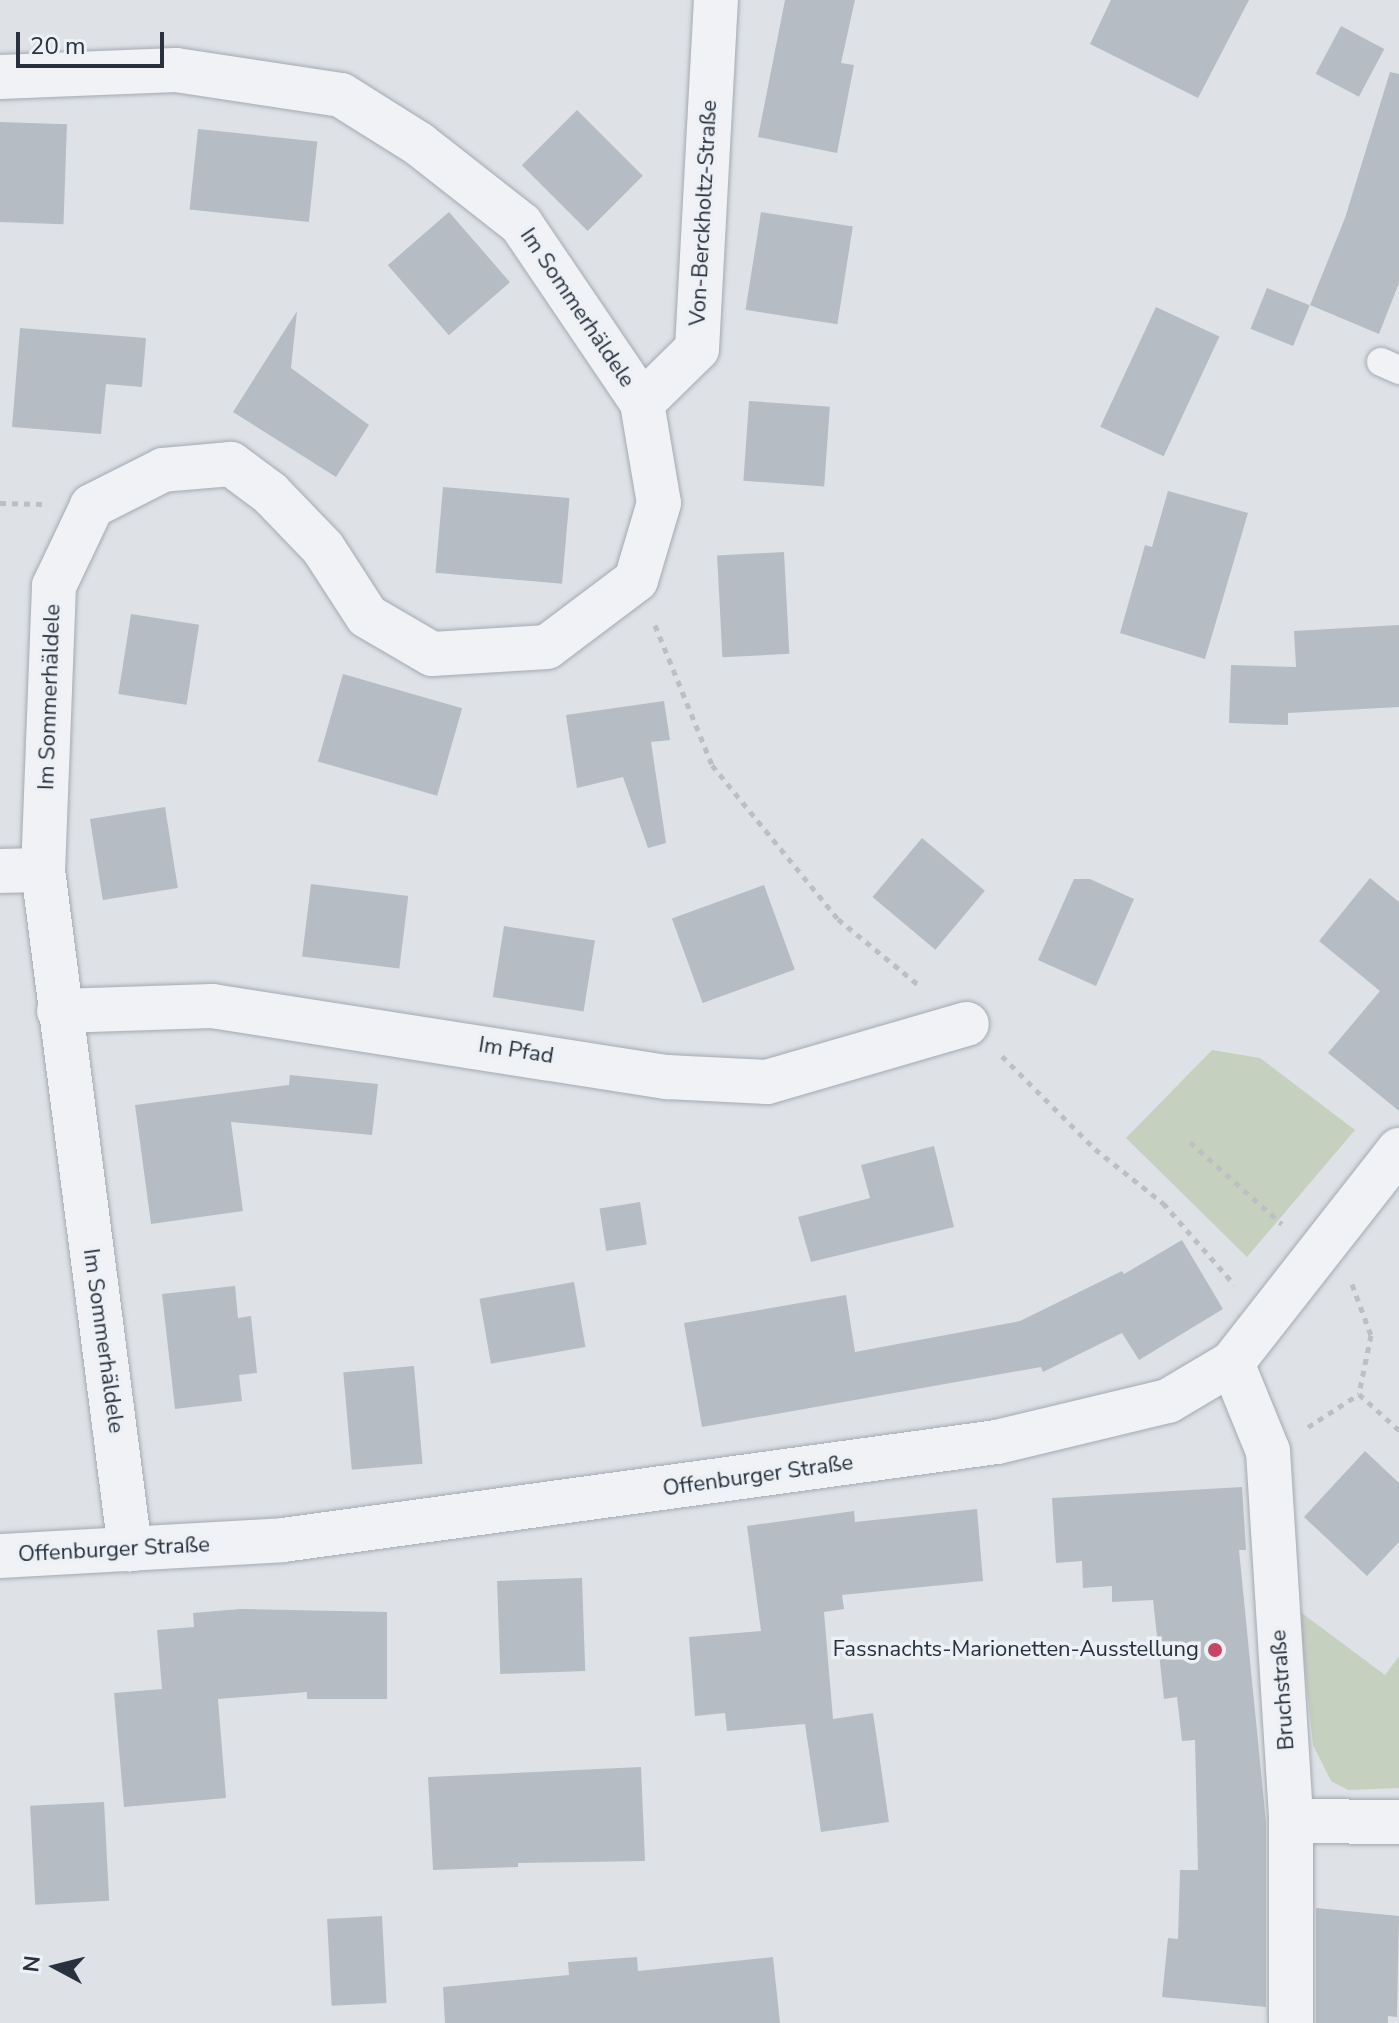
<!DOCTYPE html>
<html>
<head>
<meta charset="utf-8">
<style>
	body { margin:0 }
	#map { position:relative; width:1399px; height:2023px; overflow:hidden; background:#dee2e7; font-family:"Nunito Sans",sans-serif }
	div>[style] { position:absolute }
	.green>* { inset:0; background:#c5d0bf }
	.building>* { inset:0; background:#b5bcc3; transform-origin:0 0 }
	.path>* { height:5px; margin-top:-2.5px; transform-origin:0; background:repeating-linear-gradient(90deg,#bcc0c5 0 6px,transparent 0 12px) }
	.roads { filter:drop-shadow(0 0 2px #a4a9b1) drop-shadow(0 0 2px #a4a9b1) }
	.service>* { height:28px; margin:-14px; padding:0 14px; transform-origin:14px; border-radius:14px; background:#f0f2f5 }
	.minor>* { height:44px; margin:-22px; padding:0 22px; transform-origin:22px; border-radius:22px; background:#f0f2f5 }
	.tertiary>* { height:44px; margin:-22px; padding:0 22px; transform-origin:22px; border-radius:22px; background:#f0f2f5 }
	.dots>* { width:22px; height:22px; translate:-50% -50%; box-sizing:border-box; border:4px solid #edf1f5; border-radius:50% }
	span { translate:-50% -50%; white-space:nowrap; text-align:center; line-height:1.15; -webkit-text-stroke:7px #edf1f5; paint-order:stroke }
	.street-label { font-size:22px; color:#28313d }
	.poi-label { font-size:22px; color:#28313d }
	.right { translate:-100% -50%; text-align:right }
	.north { position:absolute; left:16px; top:1927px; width:80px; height:80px; -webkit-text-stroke:6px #edf1f5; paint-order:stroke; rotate:277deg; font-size:22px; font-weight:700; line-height:32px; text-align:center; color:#28313d }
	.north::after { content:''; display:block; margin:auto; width:28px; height:36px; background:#28313d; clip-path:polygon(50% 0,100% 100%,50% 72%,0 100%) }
	.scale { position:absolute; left:16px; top:32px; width:148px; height:36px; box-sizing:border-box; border:4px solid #28313d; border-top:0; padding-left:10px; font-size:24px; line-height:28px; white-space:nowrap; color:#28313d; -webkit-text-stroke:6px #edf1f5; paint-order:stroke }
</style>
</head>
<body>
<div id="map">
	<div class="green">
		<div style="clip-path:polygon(1212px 1050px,1260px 1058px,1355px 1130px,1247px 1257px,1126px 1138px)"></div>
		<div style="clip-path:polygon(1299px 1611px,1385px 1675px,1399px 1656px,1399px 1788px,1348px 1790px,1331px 1781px,1313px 1745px)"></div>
	</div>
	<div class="building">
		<div style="clip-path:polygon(785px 0,855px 0,841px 63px,854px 65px,837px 153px,758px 137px)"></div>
		<div style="clip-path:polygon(1111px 0,1249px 0,1198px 98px,1090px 44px)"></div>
		<div style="left:1341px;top:26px;width:49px;height:54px;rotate:28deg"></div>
		<div style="clip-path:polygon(1390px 72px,1399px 74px,1399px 283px,1379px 334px,1310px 305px,1345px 218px)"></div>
		<div style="left:577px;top:110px;width:93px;height:78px;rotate:45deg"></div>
		<div style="left:0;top:122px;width:67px;height:100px;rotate:2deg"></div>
		<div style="left:198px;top:129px;width:120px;height:81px;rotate:6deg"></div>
		<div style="left:449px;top:212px;width:93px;height:81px;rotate:49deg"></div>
		<div style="left:761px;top:212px;width:93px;height:99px;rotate:9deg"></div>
		<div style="left:1267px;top:288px;width:46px;height:44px;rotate:22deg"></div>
		<div style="left:1156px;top:307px;width:70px;height:132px;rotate:25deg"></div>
		<div style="clip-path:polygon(297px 311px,291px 368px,369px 425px,336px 477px,233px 412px)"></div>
		<div style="clip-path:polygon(20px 328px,146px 338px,142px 387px,106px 384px,101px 434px,12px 427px)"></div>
		<div style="left:749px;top:401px;width:81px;height:80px;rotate:4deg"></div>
		<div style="left:443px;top:487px;width:127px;height:86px;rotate:5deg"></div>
		<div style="clip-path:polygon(1168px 491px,1248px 513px,1205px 659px,1120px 633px,1145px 545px,1152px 547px)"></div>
		<div style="left:784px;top:552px;width:102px;height:67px;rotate:87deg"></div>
		<div style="left:131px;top:614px;width:69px;height:81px;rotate:9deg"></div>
		<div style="clip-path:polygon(1399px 625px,1399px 707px,1288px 713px,1288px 725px,1229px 723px,1231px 665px,1296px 667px,1294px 631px)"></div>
		<div style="left:343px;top:674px;width:124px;height:91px;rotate:16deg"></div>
		<div style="clip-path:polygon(664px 701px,670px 740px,651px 742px,666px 843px,648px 848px,623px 777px,577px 788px,566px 715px)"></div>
		<div style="left:165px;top:807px;width:82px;height:76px;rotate:81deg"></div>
		<div style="left:922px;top:838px;width:82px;height:77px;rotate:40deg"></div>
		<div style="clip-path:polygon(1370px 878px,1399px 902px,1399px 1111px,1328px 1053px,1380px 991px,1319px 941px)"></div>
		<div style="clip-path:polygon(1074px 879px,1090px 879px,1134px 899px,1096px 986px,1038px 960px)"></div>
		<div style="left:311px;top:884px;width:98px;height:73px;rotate:7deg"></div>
		<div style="left:764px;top:885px;width:90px;height:98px;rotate:70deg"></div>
		<div style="left:504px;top:926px;width:92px;height:72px;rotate:9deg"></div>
		<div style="clip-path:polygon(290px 1075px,378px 1084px,372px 1135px,231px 1122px,243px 1211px,151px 1224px,135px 1105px,289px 1085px)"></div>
		<div style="clip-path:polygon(934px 1146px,954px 1227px,811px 1262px,798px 1217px,870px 1198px,861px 1165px)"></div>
		<div style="left:640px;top:1202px;width:43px;height:41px;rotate:81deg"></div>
		<div style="clip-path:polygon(1182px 1240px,1223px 1309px,1139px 1360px,1122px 1333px,1043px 1372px,1041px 1367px,702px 1427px,684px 1323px,846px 1295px,855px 1352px,1020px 1321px,1122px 1271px,1124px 1274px)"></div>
		<div style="left:574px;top:1282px;width:66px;height:96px;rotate:80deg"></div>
		<div style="clip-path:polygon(235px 1286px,238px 1318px,251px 1316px,257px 1373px,239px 1375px,242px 1401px,175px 1409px,162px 1294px)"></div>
		<div style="left:414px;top:1366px;width:98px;height:71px;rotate:85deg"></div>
		<div style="clip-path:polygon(1365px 1451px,1399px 1483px,1399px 1542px,1367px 1576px,1304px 1517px)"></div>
		<div style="clip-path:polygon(1242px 1487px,1246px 1550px,1239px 1550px,1266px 1822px,1266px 2007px,1162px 1997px,1168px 1938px,1178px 1939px,1180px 1870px,1198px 1870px,1195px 1740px,1182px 1741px,1177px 1697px,1164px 1699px,1153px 1600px,1112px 1602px,1112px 1586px,1083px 1588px,1082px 1561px,1056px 1563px,1052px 1498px)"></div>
		<div style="clip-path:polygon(977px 1509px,983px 1581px,842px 1595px,844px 1609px,824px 1612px,833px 1719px,873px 1713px,889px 1822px,821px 1832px,805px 1724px,727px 1731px,725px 1713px,695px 1716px,689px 1637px,761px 1631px,747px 1526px,854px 1511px,855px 1522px)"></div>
		<div style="left:582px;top:1578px;width:93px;height:85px;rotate:88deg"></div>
		<div style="clip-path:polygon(240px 1609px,387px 1612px,387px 1699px,307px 1699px,307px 1692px,218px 1699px,226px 1798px,124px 1807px,114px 1693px,162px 1689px,157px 1630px,194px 1627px,193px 1613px)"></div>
		<div style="clip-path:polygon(641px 1767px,645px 1861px,518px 1863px,518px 1867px,433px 1870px,428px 1777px)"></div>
		<div style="left:104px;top:1802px;width:99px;height:74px;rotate:87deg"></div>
		<div style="clip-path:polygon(1316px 1908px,1399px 1916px,1397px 2017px,1388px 2016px,1388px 2023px,1316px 2023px)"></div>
		<div style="left:382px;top:1916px;width:87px;height:55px;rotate:87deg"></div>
		<div style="clip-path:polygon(637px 1957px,638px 1971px,773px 1957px,780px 2023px,445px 2023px,443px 1987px,569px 1975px,568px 1962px)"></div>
	</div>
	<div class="path">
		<div style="left:0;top:503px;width:43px;rotate:1.3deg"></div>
		<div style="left:655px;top:625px;width:151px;rotate:67.8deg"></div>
		<div style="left:712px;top:765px;width:199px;rotate:50.7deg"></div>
		<div style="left:838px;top:919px;width:107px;rotate:39.3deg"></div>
		<div style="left:1002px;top:1056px;width:132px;rotate:45deg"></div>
		<div style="left:1095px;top:1149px;width:87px;rotate:38.5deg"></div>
		<div style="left:1163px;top:1203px;width:108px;rotate:48.8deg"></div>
		<div style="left:1190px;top:1142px;width:123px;rotate:41.7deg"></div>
		<div style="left:1352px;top:1284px;width:54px;rotate:69.6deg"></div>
		<div style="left:1371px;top:1335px;width:60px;rotate:101.5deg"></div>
		<div style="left:1308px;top:1427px;width:61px;rotate:-32.9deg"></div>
		<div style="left:1359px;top:1394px;width:54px;rotate:42deg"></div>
	</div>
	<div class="roads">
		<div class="service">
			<div style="left:1381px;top:362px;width:20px;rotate:24deg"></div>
		</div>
		<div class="minor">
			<div style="left:0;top:77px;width:176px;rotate:-2.3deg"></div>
			<div style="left:176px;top:70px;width:167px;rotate:8.6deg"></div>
			<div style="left:341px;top:95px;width:92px;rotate:32.1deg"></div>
			<div style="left:419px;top:144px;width:130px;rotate:38.1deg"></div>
			<div style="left:521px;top:224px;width:216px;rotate:55.9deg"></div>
			<div style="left:642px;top:403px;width:101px;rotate:80.4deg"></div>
			<div style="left:659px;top:503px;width:80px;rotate:106.6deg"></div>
			<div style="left:636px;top:580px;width:111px;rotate:143deg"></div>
			<div style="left:547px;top:647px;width:115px;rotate:176.5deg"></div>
			<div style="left:432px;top:654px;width:75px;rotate:-149.7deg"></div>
			<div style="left:367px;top:616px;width:81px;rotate:-122.9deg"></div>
			<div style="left:323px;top:548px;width:76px;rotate:-133.9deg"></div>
			<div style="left:270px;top:493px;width:49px;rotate:-143.4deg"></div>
			<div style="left:231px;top:464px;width:68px;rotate:175deg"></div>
			<div style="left:163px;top:470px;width:80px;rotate:153.1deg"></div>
			<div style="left:92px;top:506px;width:89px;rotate:115.4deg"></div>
			<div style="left:54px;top:586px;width:284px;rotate:92.2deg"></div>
			<div style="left:43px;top:870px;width:685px;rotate:82.7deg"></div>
			<div style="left:642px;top:403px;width:77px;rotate:-44.5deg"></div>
			<div style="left:697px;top:349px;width:350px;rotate:-86.9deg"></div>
			<div style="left:0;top:871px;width:43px;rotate:-1.3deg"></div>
			<div style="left:59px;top:1011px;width:153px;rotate:-1.9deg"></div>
			<div style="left:212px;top:1006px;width:461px;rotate:8.9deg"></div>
			<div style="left:667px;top:1077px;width:100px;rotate:2.9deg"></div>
			<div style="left:767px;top:1082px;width:208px;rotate:-16.2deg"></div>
			<div style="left:1232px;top:1363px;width:95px;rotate:67.8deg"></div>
			<div style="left:1268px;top:1451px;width:371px;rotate:86.4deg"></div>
			<div style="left:1291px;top:1821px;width:202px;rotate:90deg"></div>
			<div style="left:1291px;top:1821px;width:108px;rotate:0.5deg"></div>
		</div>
		<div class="tertiary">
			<div style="left:0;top:1556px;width:283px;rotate:-3.2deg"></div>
			<div style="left:283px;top:1540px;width:721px;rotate:-7.82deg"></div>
			<div style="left:997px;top:1442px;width:176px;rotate:-13.5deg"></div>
			<div style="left:1168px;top:1401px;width:74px;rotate:-30.7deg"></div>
			<div style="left:1232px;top:1363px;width:271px;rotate:-51.9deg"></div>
		</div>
	</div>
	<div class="dots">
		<div style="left:1215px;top:1650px;background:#c84665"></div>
	</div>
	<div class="street-label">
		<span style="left:704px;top:213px;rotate:-87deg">Von-Berckholtz-Straße</span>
		<span style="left:577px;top:308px;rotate:56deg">Im Sommerhäldele</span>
		<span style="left:50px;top:697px;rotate:-88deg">Im Sommerhäldele</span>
		<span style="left:516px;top:1051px;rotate:9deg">Im Pfad</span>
		<span style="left:103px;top:1341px;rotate:82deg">Im Sommerhäldele</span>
		<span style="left:758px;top:1476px;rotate:-8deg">Offenburger Straße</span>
		<span style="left:114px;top:1550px;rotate:-3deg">Offenburger Straße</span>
		<span style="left:1283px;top:1690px;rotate:-94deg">Bruchstraße</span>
	</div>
	<div class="poi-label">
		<span class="right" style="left:1199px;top:1650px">Fassnachts-Marionetten-Ausstellung</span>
	</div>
	<div class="north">N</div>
	<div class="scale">20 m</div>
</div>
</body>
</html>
